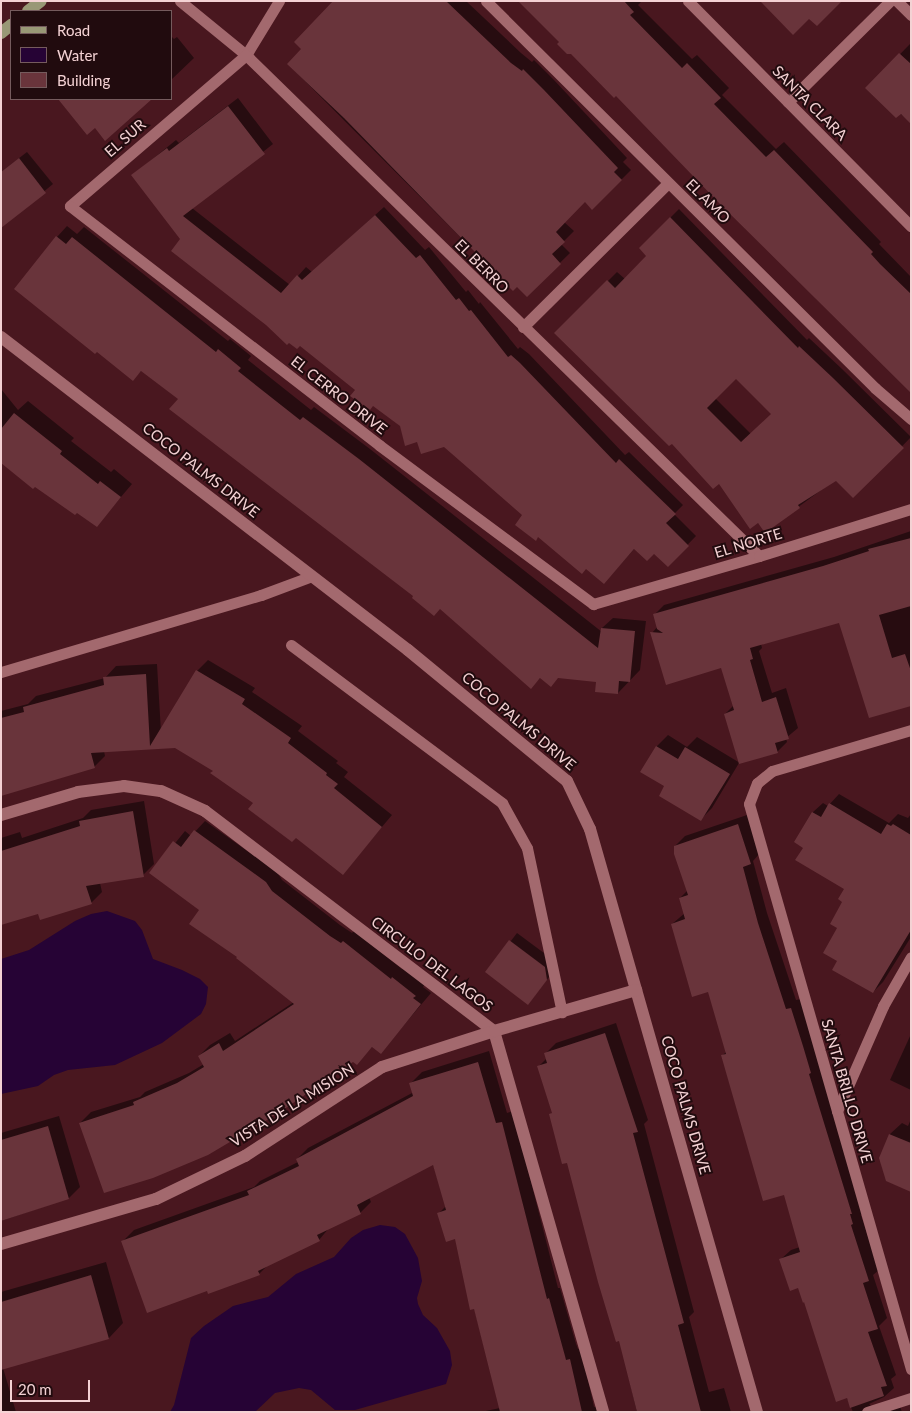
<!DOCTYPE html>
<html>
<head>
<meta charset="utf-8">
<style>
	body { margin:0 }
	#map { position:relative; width:912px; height:1413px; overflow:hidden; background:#49171f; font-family:Lato,sans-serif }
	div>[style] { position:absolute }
	.water>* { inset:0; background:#260335 }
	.shadow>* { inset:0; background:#0007 }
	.building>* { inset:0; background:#69343b }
	.lane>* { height:11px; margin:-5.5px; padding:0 5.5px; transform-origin:5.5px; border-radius:5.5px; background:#a3696e }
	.street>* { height:12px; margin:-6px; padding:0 6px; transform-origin:6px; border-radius:6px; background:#a3696e }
	.primary>* { height:12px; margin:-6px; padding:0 6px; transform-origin:6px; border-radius:6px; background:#999876 }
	span { translate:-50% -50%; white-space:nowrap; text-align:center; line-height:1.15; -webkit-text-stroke:4px #210b0e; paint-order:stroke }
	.street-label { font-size:15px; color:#f4d2d4 }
	.frame { position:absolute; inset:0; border:2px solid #f4d2d4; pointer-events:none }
	.legend { position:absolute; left:10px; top:10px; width:162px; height:90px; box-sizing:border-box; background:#210b0e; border:1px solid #755b5d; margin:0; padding:6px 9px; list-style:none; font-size:15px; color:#f4d2d4 }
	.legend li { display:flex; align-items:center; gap:10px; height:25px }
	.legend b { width:25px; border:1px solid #755b5d }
	.scale { position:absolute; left:10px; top:1380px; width:80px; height:22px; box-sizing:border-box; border:2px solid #f4d2d4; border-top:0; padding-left:6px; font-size:15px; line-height:18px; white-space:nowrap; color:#f4d2d4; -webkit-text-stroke:4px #210b0e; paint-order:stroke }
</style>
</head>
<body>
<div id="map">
	<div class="water">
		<div style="clip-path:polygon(107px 911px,135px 921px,142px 930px,153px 959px,182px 970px,200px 979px,208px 987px,206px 1004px,201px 1014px,162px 1043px,115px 1065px,68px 1070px,54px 1075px,38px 1086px,1px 1094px,1px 959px,29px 950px,75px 921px,91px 914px)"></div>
		<div style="clip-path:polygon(380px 1225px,395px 1227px,405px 1234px,418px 1258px,422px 1281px,417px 1298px,418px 1304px,423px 1315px,437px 1328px,450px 1351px,452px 1365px,446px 1384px,355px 1410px,335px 1410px,311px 1390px,299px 1388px,275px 1393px,255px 1412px,170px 1412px,174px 1405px,191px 1338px,204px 1326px,233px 1306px,268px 1297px,296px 1274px,334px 1257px,351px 1238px,363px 1230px)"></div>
	</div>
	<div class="shadow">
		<div style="clip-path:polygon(333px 1px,466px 1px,521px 53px,532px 62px,534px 60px,554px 80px,627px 158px,623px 162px,631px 170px,592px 209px,585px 201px,564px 222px,574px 231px,561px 244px,570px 253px,527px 295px,517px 286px,513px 290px,288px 64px,303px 49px)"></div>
		<div style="clip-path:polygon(519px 1px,642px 1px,638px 5px,692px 59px,697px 55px,729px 88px,722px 95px,776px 149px,784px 142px,881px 242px,879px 244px,911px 277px,911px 392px,616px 94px)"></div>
		<div style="clip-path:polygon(171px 36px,174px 39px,177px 37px,194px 58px,171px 80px)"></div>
		<div style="clip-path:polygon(910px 44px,911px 44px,911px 122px,867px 88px)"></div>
		<div style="clip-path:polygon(238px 98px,273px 144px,192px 208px,290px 285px,306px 267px,312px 272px,384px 207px,425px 250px,429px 247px,466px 292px,468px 290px,479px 304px,480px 302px,518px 349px,520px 347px,529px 354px,625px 455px,629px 452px,683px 505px,674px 514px,696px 536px,668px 565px,654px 552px,635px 548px,612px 574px,524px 515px,444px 446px,418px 441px,182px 239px,133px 175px,176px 140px,179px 143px)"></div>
		<div style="clip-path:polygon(73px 99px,150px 99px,105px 139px)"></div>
		<div style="clip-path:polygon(27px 152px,53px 184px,1px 227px,1px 172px)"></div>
		<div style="clip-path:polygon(evenodd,679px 209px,807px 340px,809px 338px,842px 369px,911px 437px,853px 497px,836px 479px,766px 531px,719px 482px,672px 442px,556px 333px,617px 272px,625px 279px,648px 256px,640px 248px,679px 209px,736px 378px,773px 414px,751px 434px,715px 398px,736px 378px)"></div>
		<div style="clip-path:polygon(67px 226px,77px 234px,84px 227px,228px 341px,230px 339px,251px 356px,248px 360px,311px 410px,314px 407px,370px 449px,602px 632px,602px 628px,613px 618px,646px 621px,640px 670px,618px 693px,597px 681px,559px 677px,541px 677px,531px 687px,440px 608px,415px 596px,180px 399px,142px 370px,133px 379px,57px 237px)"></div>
		<div style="clip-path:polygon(1px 389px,18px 410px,28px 401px,74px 438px,71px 441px,111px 472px,114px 469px,132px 484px,97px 525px,1px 462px)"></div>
		<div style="clip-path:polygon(911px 531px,911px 704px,840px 621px,761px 644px,762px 648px,759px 651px,772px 693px,786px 688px,798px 728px,786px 738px,787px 742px,777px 752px,739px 763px,712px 808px,701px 819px,666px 786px,642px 772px,657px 746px,668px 735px,687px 747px,697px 737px,740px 763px,725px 714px,734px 705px,722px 667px,652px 633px,658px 626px,654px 615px,664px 605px,834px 557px)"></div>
		<div style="clip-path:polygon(208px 660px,255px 688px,252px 692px,302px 726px,298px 731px,338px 761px,336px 763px,348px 772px,344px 777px,392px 815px,343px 873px,214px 770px,175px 747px,104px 751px,105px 756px,94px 767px,1px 794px,1px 711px,28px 704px,36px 696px,105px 678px,116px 666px,157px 664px,161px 732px,197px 671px)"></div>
		<div style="clip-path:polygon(839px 794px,889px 823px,898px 814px,908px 818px,911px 814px,911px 937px,883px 982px,873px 992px,839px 960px,839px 927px,846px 888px,805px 847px,796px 842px,813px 812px,823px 803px,828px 806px)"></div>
		<div style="clip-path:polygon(144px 801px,154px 864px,143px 875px,100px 883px,102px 892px,91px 903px,39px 912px,1px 923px,1px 838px,20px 832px,22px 838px,83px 818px,91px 810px)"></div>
		<div style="clip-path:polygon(747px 815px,760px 853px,753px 861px,767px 913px,796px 1000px,801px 999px,862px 1214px,861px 1215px,879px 1270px,873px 1275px,887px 1318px,879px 1326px,896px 1375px,891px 1379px,894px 1388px,884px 1397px,869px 1404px,876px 1410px,899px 1404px,902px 1412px,853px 1412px,799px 1286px,781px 1259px,791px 1250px,800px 1247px,785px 1193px,722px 1056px,727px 1051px,709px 990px,672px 924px,685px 913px,680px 898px,688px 890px,675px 846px,685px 836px)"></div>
		<div style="clip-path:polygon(205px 821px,277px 872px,282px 880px,340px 925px,352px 933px,354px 931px,402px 969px,404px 968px,425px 984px,423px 987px,431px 993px,381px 1052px,373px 1046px,357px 1063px,353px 1060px,80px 1123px,91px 1112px,140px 1097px,145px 1092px,189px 1073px,204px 1064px,199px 1056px,210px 1045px,230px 1033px,235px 1041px,294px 1002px,239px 957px,200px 910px,151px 873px,185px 831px,191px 836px)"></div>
		<div style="clip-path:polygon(517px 933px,552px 959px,554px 971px,528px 1003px,487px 972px)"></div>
		<div style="clip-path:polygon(616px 1023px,648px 1120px,644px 1124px,694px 1312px,689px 1317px,709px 1392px,724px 1388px,731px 1412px,637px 1412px,620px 1340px,568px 1162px,551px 1114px,553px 1112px,538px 1067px,547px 1058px,545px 1054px,556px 1043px)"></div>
		<div style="clip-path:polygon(911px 1034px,911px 1090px,890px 1080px)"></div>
		<div style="clip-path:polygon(489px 1051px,507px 1113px,513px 1111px,558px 1288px,560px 1288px,576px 1344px,578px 1349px,581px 1348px,594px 1407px,598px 1406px,600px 1412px,481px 1412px,500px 1408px,456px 1238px,439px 1213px,446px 1206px,433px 1164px,369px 1197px,371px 1202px,360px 1213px,329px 1228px,319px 1240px,269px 1264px,259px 1274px,208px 1290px,123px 1241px,134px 1230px,254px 1187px,260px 1181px,298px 1162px,297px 1159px,308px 1148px,414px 1092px,411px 1083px,422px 1072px)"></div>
		<div style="clip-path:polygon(59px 1116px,80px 1187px,69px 1198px,1px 1221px,1px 1133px)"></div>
		<div style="clip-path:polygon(911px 1119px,911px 1190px,880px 1158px,890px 1134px,902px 1123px,908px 1126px)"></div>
		<div style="clip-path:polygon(106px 1262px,123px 1323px,109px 1338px,3px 1368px,16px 1412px,1px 1412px,1px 1292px)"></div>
	</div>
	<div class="building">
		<div style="clip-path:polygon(333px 1px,446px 1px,511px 63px,522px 71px,523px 69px,544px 90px,618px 168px,614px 172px,622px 180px,592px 210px,585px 202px,556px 232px,565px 242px,552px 254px,561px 264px,527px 297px,517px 287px,513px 291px,344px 118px,287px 64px,301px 49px,294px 42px)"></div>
		<div style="clip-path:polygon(518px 1px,624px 1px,634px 12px,630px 15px,682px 68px,687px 63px,721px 98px,714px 104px,766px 157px,774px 150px,873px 252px,871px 254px,880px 264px,911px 294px,911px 393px,720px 204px,616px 96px,614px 98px,571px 54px,567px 54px,557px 44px,559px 42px)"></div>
		<div style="clip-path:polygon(760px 1px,842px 1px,817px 26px,809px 19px,793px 35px)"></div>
		<div style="clip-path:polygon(899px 53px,911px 64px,911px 124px,901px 114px,896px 118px,865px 88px)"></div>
		<div style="clip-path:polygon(58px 99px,152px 99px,105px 141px,95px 128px,87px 135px)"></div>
		<div style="clip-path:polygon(228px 106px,265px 154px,183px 216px,281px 293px,297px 275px,302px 280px,375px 215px,416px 258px,420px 255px,456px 300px,459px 298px,469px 311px,471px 310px,508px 357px,511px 355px,520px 363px,616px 463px,619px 459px,676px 514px,666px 523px,689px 546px,668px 567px,654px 554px,647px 561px,634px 549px,604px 584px,586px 569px,582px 574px,538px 537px,536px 541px,515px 525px,522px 515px,444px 447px,421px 454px,417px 442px,405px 446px,400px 426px,373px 406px,370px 410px,350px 396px,355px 390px,300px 346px,297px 349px,289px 343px,287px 345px,266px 325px,171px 251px,180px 239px,131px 175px,167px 148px,169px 151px)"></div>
		<div style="clip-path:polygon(19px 158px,46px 193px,1px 228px,1px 172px)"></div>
		<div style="clip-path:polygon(evenodd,670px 217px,798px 348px,799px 346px,833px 378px,904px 448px,853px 498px,836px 481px,798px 505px,800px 508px,765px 533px,758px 523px,750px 529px,719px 484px,713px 489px,672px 444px,669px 446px,554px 333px,607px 280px,615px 288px,646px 256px,639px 248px,670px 217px,736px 379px,771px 414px,741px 442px,707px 408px,736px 379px)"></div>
		<div style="clip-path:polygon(56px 236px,66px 244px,72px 237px,216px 352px,218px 349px,241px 368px,238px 371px,300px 420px,303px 417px,359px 459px,598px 648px,601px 628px,635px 631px,630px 682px,619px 681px,618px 694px,595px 692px,596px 682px,558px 678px,551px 687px,540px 678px,531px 689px,440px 609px,434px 616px,412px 598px,413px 596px,169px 409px,178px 399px,141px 371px,133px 381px,97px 352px,95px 354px,14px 289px)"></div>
		<div style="clip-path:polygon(14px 413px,62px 451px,60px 454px,98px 484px,100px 481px,121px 497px,97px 527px,77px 513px,75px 515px,35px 487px,33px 489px,1px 463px,1px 429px)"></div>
		<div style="clip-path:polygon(911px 538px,911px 606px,879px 615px,892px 658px,905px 654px,911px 671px,911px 706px,869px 718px,839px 623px,750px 648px,753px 659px,750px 660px,762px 702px,776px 697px,789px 739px,775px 743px,778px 753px,739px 764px,724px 714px,734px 710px,721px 668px,666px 685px,650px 632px,663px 633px,657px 629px,653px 614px,823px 566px,869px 551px,868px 549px)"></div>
		<div style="clip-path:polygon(196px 670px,245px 699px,242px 704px,291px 738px,288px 743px,327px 773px,326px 775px,338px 784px,334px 788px,382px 827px,343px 875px,296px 838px,292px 842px,248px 809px,253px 803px,210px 773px,213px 771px,175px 748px,91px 753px,95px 768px,1px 796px,1px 718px,24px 712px,23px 707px,104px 685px,103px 677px,146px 674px,150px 746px)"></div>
		<div style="clip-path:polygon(656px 746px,678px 759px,685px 747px,730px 774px,701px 821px,659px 796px,664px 786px,640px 772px)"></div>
		<div style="clip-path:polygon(829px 803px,881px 834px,887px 824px,891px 826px,893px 824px,911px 835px,911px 930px,873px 993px,832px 970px,837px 961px,823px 953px,837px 928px,830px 924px,842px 902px,838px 899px,844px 889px,795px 860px,803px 848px,794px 842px,812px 812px,821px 817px)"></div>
		<div style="clip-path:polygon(133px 811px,144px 877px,86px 886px,92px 904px,40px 920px,38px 914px,1px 925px,1px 851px,80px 826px,79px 821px)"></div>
		<div style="clip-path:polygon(738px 824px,751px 864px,743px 867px,758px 923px,786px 1009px,791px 1008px,803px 1046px,811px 1073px,809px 1074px,852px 1214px,850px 1214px,853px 1224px,851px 1225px,869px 1281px,863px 1283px,878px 1329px,868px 1332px,887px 1386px,881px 1387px,884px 1396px,850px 1408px,847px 1398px,836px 1402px,804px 1302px,803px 1303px,798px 1288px,790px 1291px,779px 1259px,800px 1252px,784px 1195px,763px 1201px,721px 1055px,726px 1054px,708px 992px,692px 997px,671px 924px,685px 919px,679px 898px,688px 895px,674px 854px,674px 846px)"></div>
		<div style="clip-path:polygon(194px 830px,266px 882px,272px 891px,330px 936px,341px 943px,343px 941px,391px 979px,392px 977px,416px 996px,413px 998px,421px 1004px,381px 1054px,372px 1047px,357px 1065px,353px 1062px,277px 1114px,208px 1155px,153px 1178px,104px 1193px,79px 1123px,134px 1105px,133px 1102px,177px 1083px,204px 1067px,198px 1056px,219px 1043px,223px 1051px,294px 1004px,236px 958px,237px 957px,189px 924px,199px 910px,149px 873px,173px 841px,181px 847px)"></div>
		<div style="clip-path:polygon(509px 940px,545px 967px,547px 980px,528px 1005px,485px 972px)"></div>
		<div style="clip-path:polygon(605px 1033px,638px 1132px,633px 1133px,684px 1323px,678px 1325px,701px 1412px,637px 1412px,619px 1341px,616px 1342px,598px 1282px,567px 1163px,562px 1164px,549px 1114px,552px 1113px,537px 1066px,547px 1063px,544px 1053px)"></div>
		<div style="clip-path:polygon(478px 1062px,496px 1123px,502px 1122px,547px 1299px,549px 1298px,565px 1356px,566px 1360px,570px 1359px,582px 1412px,500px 1412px,474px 1309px,470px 1310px,455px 1239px,446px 1242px,437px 1213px,446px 1210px,433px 1165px,357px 1205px,361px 1214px,317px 1235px,320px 1241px,258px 1271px,260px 1275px,208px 1294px,207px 1291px,147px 1313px,121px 1241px,249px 1195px,247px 1191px,299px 1166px,296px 1159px,413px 1096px,409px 1083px)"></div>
		<div style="clip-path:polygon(48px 1126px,69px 1199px,1px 1221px,1px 1140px)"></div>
		<div style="clip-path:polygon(889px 1134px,911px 1143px,911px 1192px,886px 1181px,879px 1158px)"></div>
		<div style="clip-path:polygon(91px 1275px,109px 1339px,1px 1370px,1px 1302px)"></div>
	</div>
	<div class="lane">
		<div style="left:180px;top:1px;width:85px;rotate:39.3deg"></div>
		<div style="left:246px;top:55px;width:717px;rotate:44.32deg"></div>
		<div style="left:279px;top:1px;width:63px;rotate:121.4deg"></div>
		<div style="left:246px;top:55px;width:232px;rotate:139.4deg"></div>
		<div style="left:70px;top:206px;width:391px;rotate:37.7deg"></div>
		<div style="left:379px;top:445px;width:267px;rotate:36.6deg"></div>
		<div style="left:593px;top:604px;width:173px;rotate:-16.1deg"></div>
		<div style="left:759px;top:556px;width:159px;rotate:-17.2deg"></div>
		<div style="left:486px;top:1px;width:549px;rotate:44.85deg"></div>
		<div style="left:875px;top:388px;width:48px;rotate:40.7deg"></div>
		<div style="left:688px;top:1px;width:317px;rotate:45.3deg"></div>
		<div style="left:897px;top:1px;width:20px;rotate:45deg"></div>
		<div style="left:788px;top:102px;width:144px;rotate:-44.7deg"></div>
		<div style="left:523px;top:327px;width:204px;rotate:-44.8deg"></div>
		<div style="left:291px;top:645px;width:264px;rotate:36.8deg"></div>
		<div style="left:502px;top:803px;width:51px;rotate:60.9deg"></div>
		<div style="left:527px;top:848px;width:168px;rotate:78deg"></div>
		<div style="left:1px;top:672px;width:271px;rotate:-16.5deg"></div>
		<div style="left:261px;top:595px;width:54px;rotate:-20.4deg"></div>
		<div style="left:911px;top:730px;width:145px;rotate:163.6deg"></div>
		<div style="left:772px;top:771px;width:19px;rotate:141deg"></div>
		<div style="left:757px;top:783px;width:22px;rotate:111deg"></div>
		<div style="left:749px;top:804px;width:588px;rotate:74deg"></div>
		<div style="left:837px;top:1111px;width:115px;rotate:-66.3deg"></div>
		<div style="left:883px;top:1006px;width:56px;rotate:-60.3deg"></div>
		<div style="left:867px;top:1412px;width:46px;rotate:-17.7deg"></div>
	</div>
	<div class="street">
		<div style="left:1px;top:337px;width:513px;rotate:37.56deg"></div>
		<div style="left:408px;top:650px;width:206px;rotate:39.5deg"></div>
		<div style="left:567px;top:781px;width:53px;rotate:64.4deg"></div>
		<div style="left:590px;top:829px;width:606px;rotate:74.02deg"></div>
		<div style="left:1px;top:815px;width:80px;rotate:-16.6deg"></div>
		<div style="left:78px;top:792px;width:46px;rotate:-7.4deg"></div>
		<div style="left:124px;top:786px;width:37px;rotate:8deg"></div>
		<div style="left:161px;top:791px;width:48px;rotate:24.4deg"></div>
		<div style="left:205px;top:811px;width:363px;rotate:37.3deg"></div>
		<div style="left:494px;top:1031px;width:396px;rotate:74deg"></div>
		<div style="left:1px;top:1244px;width:161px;rotate:-16.2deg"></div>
		<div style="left:156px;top:1199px;width:99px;rotate:-25.8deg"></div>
		<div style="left:245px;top:1156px;width:163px;rotate:-33deg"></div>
		<div style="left:382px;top:1067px;width:118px;rotate:-17.8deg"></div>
		<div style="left:494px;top:1031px;width:148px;rotate:-16.1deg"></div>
	</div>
	<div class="primary">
		<div style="left:28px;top:11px;width:16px;rotate:-38deg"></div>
		<div style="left:1px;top:33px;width:13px;rotate:-39deg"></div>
	</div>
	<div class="street-label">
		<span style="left:810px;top:103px;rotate:45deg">SANTA CLARA</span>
		<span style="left:125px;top:138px;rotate:-41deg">EL SUR</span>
		<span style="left:708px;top:201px;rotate:45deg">EL AMO</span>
		<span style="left:482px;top:266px;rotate:45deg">EL BERRO</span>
		<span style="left:339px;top:395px;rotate:38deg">EL CERRO DRIVE</span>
		<span style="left:201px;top:470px;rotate:38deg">COCO PALMS DRIVE</span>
		<span style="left:748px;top:543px;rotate:-17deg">EL NORTE</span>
		<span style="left:519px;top:721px;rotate:40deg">COCO PALMS DRIVE</span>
		<span style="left:432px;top:964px;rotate:37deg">CIRCULO DEL LAGOS</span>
		<span style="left:847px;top:1091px;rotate:74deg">SANTA BRILLO DRIVE</span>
		<span style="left:292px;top:1105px;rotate:-32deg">VISTA DE LA MISION</span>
		<span style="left:686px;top:1105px;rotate:74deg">COCO PALMS DRIVE</span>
	</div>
	<div class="frame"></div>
	<ul class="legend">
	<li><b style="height:6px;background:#999876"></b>Road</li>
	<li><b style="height:14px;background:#260335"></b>Water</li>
	<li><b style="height:14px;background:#69343b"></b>Building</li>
	</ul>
	<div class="scale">20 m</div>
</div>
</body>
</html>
